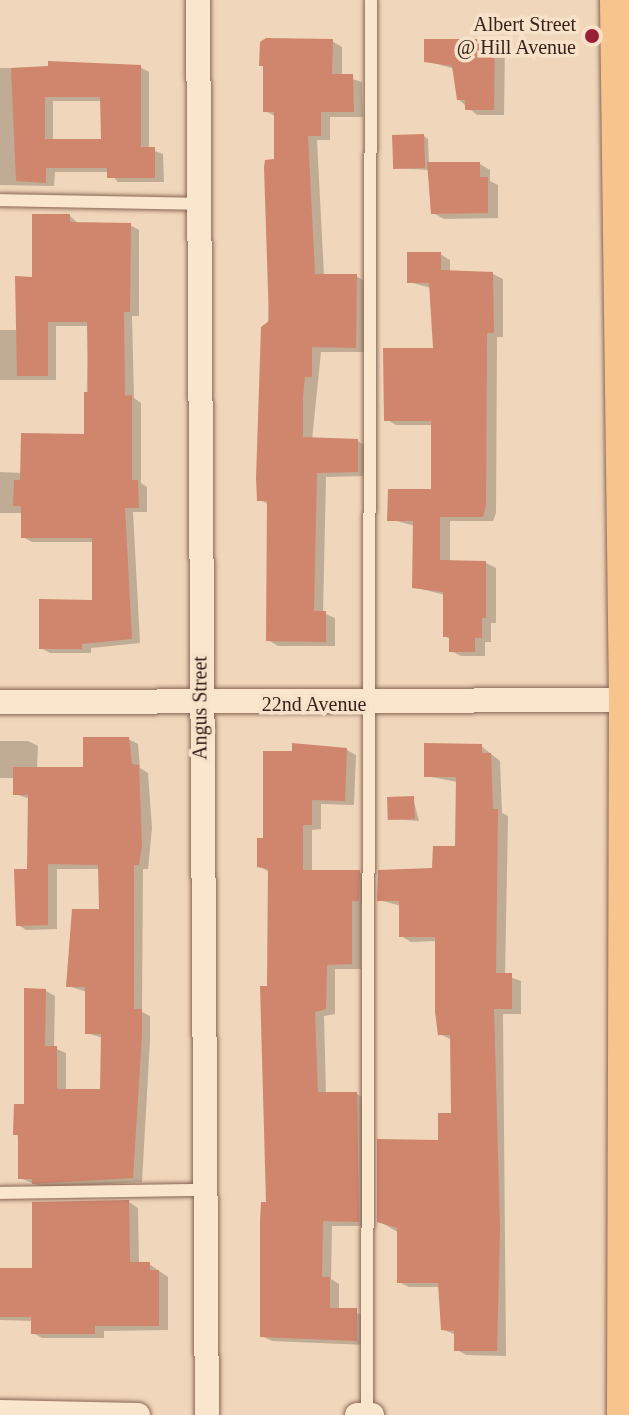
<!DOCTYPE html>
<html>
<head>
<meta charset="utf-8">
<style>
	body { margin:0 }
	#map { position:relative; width:629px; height:1415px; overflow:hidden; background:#f0d6ba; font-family:Georgia,serif }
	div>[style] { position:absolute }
	.shadow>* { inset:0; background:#0003 }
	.building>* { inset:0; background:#d0856d; transform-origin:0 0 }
	.roads { filter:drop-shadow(0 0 2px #876654) drop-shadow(0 0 2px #876654) }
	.service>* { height:12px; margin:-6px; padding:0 6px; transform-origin:6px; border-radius:6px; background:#fae5cd }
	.minor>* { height:24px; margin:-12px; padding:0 12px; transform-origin:12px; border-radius:12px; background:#fae5cd }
	.primary>* { height:38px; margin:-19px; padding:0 19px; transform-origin:19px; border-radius:19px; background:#f7c48e }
	.dots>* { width:22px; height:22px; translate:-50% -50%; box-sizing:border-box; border:4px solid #f7e2c9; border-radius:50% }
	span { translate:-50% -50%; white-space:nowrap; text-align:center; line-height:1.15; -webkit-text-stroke:7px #f7e2c9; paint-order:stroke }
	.poi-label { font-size:20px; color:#35221a }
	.right { translate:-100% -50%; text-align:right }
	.street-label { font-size:20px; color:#35221a }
</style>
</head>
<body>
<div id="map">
	<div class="shadow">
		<div style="clip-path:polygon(332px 41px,342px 47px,342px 76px,362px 82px,363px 117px,330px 117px,330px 140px,317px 140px,324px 276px,356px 276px,366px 282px,365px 352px,321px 352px,312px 440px,358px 441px,367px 447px,367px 476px,326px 477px,323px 613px,335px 618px,335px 646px,278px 646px,268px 640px,269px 505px,259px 499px,276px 161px,275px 116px,265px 111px)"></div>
		<div style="clip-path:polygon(495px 41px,505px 47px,504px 115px,477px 115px,458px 99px,455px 69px,426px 61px)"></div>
		<div style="clip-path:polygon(evenodd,140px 67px,149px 72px,149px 149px,163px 154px,164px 182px,118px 182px,109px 172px,55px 172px,54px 186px,0 185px,0 68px,140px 67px,53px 101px,103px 101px,103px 141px,53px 141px,53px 101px)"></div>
		<div style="clip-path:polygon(424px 136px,428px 139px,429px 164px,480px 164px,490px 170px,490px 181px,498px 185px,498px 218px,444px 219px,433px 213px,429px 170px,395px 168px)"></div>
		<div style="clip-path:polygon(70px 216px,79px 224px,130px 225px,139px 230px,139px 316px,132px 316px,134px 398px,141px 403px,141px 483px,147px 487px,147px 512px,133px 512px,140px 643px,91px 648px,91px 653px,50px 653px,41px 648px,94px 602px,94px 542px,32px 542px,23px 537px,23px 513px,0 513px,0 472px,22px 473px,85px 436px,89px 326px,56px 326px,56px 380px,0 380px,0 330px,17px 330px,34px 279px)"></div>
		<div style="clip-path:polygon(440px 254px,450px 260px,450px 272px,493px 274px,503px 279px,503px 337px,497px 337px,496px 513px,493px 521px,450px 521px,450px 562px,486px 563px,496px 568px,496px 623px,491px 623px,491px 642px,485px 642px,485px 656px,461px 656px,451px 651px,451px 640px,445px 636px,445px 595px,414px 587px,415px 526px,389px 519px,433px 491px,433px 425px,396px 425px,386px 419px,435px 350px,431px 288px,409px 282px)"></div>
		<div style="clip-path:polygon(128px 739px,138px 744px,140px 768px,148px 773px,152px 828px,148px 869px,143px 869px,142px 1012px,150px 1016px,150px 1040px,142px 1182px,44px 1188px,20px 1178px,16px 1106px,26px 1106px,46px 991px,55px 996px,54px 1048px,66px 1053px,66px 1091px,102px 1091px,103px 1038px,87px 1033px,87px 992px,68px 986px,101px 911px,100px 869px,57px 869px,57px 929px,26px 930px,17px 924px,29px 871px,30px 799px,15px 794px,15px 778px,0 778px,0 741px,28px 741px,38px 746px,37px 769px,85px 769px)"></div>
		<div style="clip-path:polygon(481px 746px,500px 761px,502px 813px,508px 816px,505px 975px,521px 981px,521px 1014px,503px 1014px,506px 1356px,466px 1355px,456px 1349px,456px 1335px,442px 1329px,441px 1287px,409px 1287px,399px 1282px,399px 1233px,379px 1221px,440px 1142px,453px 1115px,452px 1040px,440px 1034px,437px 941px,411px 942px,401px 936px,401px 906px,379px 900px,434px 870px,457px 848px,457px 782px,426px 776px)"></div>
		<div style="clip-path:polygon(347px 750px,356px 755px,354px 805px,321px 804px,321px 829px,312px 830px,312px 872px,359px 872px,368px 878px,368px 905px,361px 905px,361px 969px,335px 969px,335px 1014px,324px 1016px,326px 1094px,357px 1094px,366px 1099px,367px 1226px,332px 1226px,331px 1279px,339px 1284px,339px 1310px,366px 1315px,366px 1345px,272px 1341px,262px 1336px,268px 1204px,269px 872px,259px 866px,265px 840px)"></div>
		<div style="clip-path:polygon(413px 798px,419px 821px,390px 819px)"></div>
		<div style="clip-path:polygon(129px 1202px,138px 1208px,139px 1264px,149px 1264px,168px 1277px,168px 1330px,104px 1331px,104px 1338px,42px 1338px,33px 1333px,33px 1321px,0 1320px,0 1281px,34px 1270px)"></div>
	</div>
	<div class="building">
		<div style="clip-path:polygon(266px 38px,333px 39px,332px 74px,353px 74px,354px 112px,321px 112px,321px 136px,308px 136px,315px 274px,357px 274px,356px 348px,312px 347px,312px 377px,305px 377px,303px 397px,303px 437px,358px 439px,358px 472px,317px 473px,314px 611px,326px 611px,326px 642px,266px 641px,267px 501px,257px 501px,256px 478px,261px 327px,269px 321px,264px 167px,265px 160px,274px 159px,274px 112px,263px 112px,263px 66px,259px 66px,260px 42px)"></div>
		<div style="clip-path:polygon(424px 39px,495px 39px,494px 110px,465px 110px,465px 100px,457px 100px,452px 66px,424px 62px)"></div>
		<div style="clip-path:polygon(evenodd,48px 61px,141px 65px,141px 147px,155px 147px,155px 178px,107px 178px,107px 168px,46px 168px,46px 183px,16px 181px,11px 68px,48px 66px,48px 61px,45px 97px,100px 97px,101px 139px,45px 139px,45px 97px)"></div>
		<div style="left:424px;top:134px;width:34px;height:32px;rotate:88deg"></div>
		<div style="clip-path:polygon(427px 162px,480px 162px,480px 177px,488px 177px,488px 213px,431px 214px)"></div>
		<div style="clip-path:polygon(32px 214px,70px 214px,70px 222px,131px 223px,130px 312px,124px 312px,125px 396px,132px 395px,132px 480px,138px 480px,139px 508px,125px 508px,132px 639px,82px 644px,82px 649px,39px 649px,39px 599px,92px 600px,92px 538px,21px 538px,21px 506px,13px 506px,14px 480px,20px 480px,21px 433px,84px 434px,84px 392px,88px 392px,87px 322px,48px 322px,48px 376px,17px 376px,15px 276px,32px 277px)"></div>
		<div style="clip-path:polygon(407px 252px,441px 252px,441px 270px,493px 272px,494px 333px,487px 333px,486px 506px,483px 517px,440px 517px,440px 560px,486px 561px,486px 618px,482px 618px,482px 638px,475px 638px,475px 652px,449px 652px,449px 637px,443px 637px,443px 592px,412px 588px,413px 521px,387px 521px,388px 489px,431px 489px,431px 421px,384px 421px,383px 348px,433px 348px,429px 283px,407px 283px)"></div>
		<div style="clip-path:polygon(83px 737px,129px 737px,132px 764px,139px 765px,142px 844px,139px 865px,134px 865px,134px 1009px,142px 1009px,142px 1034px,133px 1178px,32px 1184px,32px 1179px,18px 1179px,18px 1135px,13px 1135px,14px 1104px,24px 1104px,24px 988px,46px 989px,45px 1046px,57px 1046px,57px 1089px,100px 1089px,101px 1034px,85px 1034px,85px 987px,66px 987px,72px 909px,99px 909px,98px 865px,48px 864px,48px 925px,16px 926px,14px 869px,27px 869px,28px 795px,13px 795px,13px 767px,83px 767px)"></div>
		<div style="clip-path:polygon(292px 743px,347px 748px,345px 801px,312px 800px,312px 825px,303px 825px,303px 870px,360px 870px,359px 901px,352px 901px,352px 964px,327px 965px,326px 1009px,315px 1012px,318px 1092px,357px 1092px,359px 1222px,323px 1221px,322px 1277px,330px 1277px,330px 1308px,357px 1308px,357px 1341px,260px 1337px,260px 1220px,261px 1202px,266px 1202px,260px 986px,267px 986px,268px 869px,257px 867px,257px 838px,263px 838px,263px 751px,292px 751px)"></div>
		<div style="clip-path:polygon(424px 743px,482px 744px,482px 753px,491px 753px,493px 809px,498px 809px,496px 973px,512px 973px,512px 1009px,494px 1009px,500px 1227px,497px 1351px,454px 1351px,454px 1331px,441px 1330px,438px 1283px,397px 1283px,397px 1228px,377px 1222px,377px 1139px,438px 1140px,438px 1113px,451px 1113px,450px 1035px,438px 1035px,435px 1012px,435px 937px,399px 937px,399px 901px,377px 901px,378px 870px,432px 868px,433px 846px,455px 846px,456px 777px,424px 777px)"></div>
		<div style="left:414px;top:796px;width:23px;height:27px;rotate:88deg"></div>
		<div style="clip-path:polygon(129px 1200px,130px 1262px,150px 1262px,150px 1270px,159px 1270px,159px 1326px,95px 1326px,95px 1334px,31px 1334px,31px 1317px,0 1317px,0 1268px,32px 1268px,32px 1202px)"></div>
	</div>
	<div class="roads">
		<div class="service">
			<div style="left:0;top:200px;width:201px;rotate:1.1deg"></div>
			<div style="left:0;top:1193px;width:202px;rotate:-0.9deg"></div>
			<div style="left:367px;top:1415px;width:1415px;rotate:-89.84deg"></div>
		</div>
		<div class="minor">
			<div style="left:198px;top:0;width:1415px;rotate:89.64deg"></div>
			<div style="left:0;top:702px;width:629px;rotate:-0.18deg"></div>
			<div style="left:0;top:1412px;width:138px;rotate:1.2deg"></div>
			<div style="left:357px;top:1415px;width:15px"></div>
		</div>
		<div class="primary">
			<div style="left:619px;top:0;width:700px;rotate:89.26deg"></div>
			<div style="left:628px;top:700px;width:715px;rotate:90.16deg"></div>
		</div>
	</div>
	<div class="dots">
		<div style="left:592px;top:36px;background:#982136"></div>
	</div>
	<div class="poi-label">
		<span class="right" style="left:576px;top:36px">Albert Street<br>@ Hill Avenue</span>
	</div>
	<div class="street-label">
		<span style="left:314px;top:704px">22nd Avenue</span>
		<span style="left:200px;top:708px;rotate:-90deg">Angus Street</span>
	</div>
</div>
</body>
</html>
